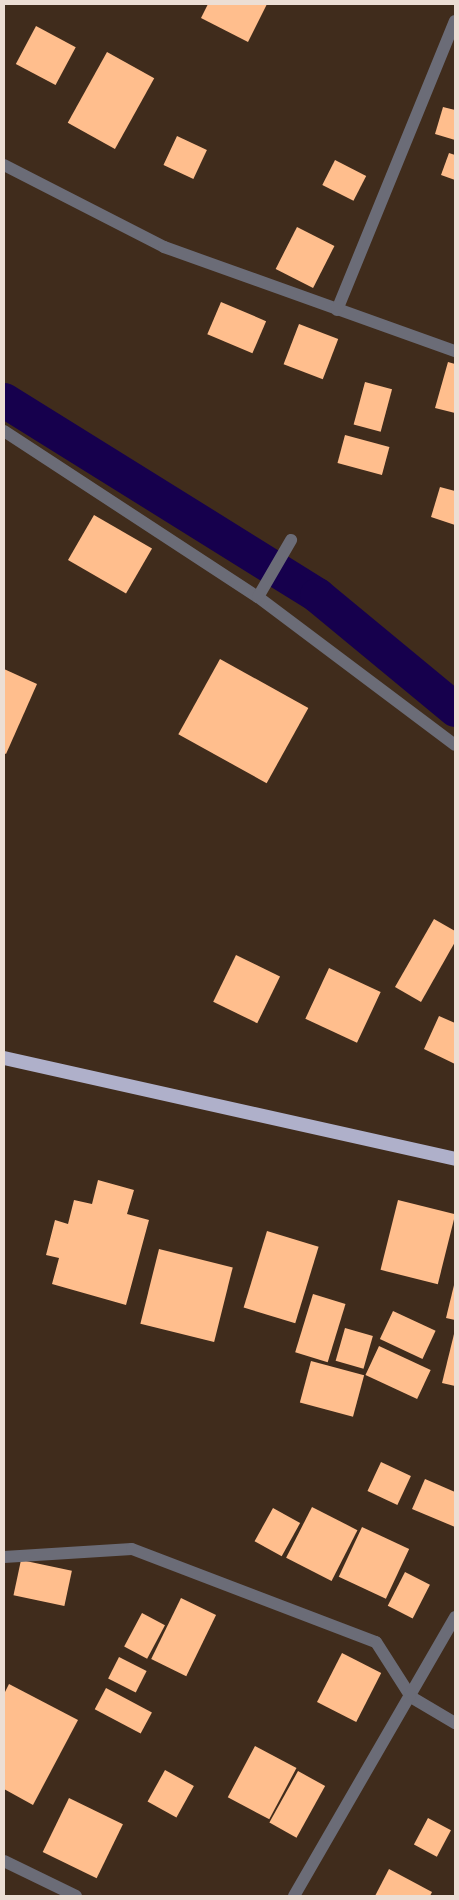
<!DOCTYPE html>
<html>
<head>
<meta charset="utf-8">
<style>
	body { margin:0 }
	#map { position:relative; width:459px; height:1900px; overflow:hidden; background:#402c1c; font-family:"Varela Round",sans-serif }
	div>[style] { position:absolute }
	.canal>* { height:35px; margin:-17.5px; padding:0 17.5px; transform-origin:17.5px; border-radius:17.5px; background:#16004d }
	.building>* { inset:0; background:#ffbe8d; transform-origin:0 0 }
	.service>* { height:12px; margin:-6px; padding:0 6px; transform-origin:6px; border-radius:6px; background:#6b6c77 }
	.minor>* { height:12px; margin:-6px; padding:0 6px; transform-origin:6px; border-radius:6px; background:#6b6c77 }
	.trunk>* { height:14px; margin:-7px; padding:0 7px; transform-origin:7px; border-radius:7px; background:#afb0ca }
	span { translate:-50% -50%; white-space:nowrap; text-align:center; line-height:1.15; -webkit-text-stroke:5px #201710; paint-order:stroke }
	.frame { position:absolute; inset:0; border:5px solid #ecded4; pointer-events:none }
</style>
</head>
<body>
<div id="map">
	<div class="canal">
		<div style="left:4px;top:400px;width:369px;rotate:31.9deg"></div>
		<div style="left:317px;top:595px;width:179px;rotate:39.6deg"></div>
	</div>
	<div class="building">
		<div style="clip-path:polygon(208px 4px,267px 4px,248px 42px,201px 18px)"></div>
		<div style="left:36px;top:26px;width:45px;height:43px;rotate:28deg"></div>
		<div style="left:107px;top:52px;width:54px;height:81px;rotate:29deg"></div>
		<div style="clip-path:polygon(443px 107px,455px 110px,455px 140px,435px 134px)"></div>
		<div style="left:177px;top:136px;width:33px;height:32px;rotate:25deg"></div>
		<div style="clip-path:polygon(449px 153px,455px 155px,455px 180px,441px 175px)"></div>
		<div style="left:335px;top:160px;width:35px;height:28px;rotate:27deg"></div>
		<div style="left:297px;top:227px;width:42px;height:47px;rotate:27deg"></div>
		<div style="left:221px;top:302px;width:49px;height:35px;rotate:23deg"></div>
		<div style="left:299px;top:324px;width:42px;height:43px;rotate:21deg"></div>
		<div style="clip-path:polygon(448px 362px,455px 364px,455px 413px,435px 408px)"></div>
		<div style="left:365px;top:382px;width:28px;height:44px;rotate:15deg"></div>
		<div style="left:345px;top:435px;width:46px;height:29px;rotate:15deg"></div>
		<div style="clip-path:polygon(440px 487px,455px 491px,455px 525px,431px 517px)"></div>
		<div style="left:94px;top:515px;width:67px;height:52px;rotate:30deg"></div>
		<div style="left:220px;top:659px;width:101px;height:86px;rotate:29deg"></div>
		<div style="clip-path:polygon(4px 669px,37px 684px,6px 754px,4px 753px)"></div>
		<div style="clip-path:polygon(434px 919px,455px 931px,455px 942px,421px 1002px,395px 987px)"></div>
		<div style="left:236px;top:955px;width:49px;height:52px;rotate:26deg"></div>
		<div style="left:329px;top:968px;width:57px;height:56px;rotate:25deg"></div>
		<div style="clip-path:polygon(439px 1016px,455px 1023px,455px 1064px,424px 1049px)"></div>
		<div style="clip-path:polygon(98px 1180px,134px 1190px,127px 1214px,149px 1220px,126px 1305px,52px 1284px,59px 1258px,46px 1255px,55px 1220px,68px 1224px,74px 1200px,92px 1204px)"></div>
		<div style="left:398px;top:1200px;width:59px;height:72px;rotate:14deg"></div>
		<div style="left:267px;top:1231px;width:54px;height:80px;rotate:17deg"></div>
		<div style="left:159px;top:1249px;width:76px;height:77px;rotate:14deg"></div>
		<div style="clip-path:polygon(455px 1281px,455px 1320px,446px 1318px)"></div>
		<div style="left:313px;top:1294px;width:34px;height:61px;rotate:17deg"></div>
		<div style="left:393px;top:1311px;width:47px;height:31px;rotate:25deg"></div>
		<div style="left:345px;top:1328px;width:29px;height:34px;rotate:16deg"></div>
		<div style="clip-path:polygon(455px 1330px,455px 1386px,442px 1383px)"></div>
		<div style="left:379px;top:1346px;width:57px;height:32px;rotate:25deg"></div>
		<div style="left:311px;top:1361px;width:55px;height:43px;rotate:15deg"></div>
		<div style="left:381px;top:1462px;width:33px;height:32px;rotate:25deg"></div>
		<div style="clip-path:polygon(425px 1479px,455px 1492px,455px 1527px,412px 1509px)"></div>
		<div style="left:312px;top:1507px;width:51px;height:57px;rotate:27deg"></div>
		<div style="left:273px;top:1508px;width:31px;height:38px;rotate:29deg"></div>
		<div style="left:362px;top:1527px;width:52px;height:55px;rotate:25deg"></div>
		<div style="left:21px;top:1560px;width:52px;height:36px;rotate:12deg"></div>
		<div style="left:405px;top:1572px;width:28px;height:38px;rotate:27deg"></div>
		<div style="left:181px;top:1598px;width:39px;height:68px;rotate:26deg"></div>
		<div style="left:142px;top:1613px;width:26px;height:38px;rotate:28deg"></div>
		<div style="left:342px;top:1653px;width:44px;height:55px;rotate:27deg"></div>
		<div style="left:119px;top:1657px;width:31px;height:24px;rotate:27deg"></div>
		<div style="clip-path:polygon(9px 1684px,78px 1720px,33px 1805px,4px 1789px,4px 1694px)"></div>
		<div style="left:106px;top:1688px;width:52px;height:24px;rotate:28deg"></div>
		<div style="left:255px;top:1746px;width:47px;height:58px;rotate:28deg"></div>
		<div style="left:165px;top:1770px;width:33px;height:36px;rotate:29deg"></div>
		<div style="left:298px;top:1771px;width:31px;height:59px;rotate:29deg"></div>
		<div style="left:69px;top:1798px;width:60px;height:60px;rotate:26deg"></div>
		<div style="left:428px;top:1818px;width:26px;height:30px;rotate:28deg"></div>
		<div style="clip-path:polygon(389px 1869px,432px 1892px,430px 1896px,375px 1896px)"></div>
	</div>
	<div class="service">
		<div style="left:4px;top:431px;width:303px;rotate:33.2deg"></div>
		<div style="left:258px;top:597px;width:246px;rotate:36.9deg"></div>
	</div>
	<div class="minor">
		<div style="left:4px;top:165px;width:180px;rotate:27.1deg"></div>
		<div style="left:164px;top:247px;width:309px;rotate:19.7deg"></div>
		<div style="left:337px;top:310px;width:312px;rotate:-67.8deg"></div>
		<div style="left:258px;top:597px;width:66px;rotate:-59.9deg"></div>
		<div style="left:4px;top:1557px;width:128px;rotate:-3.6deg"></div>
		<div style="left:132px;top:1549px;width:261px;rotate:20.9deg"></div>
		<div style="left:376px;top:1642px;width:65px;rotate:57.5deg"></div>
		<div style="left:411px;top:1697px;width:51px;rotate:30.6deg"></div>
		<div style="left:4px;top:1861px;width:80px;rotate:25.9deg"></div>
		<div style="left:294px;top:1896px;width:322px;rotate:-60deg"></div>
	</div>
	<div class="trunk">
		<div style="left:4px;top:1058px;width:462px;rotate:12.6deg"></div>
	</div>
	<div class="frame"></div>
</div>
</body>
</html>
